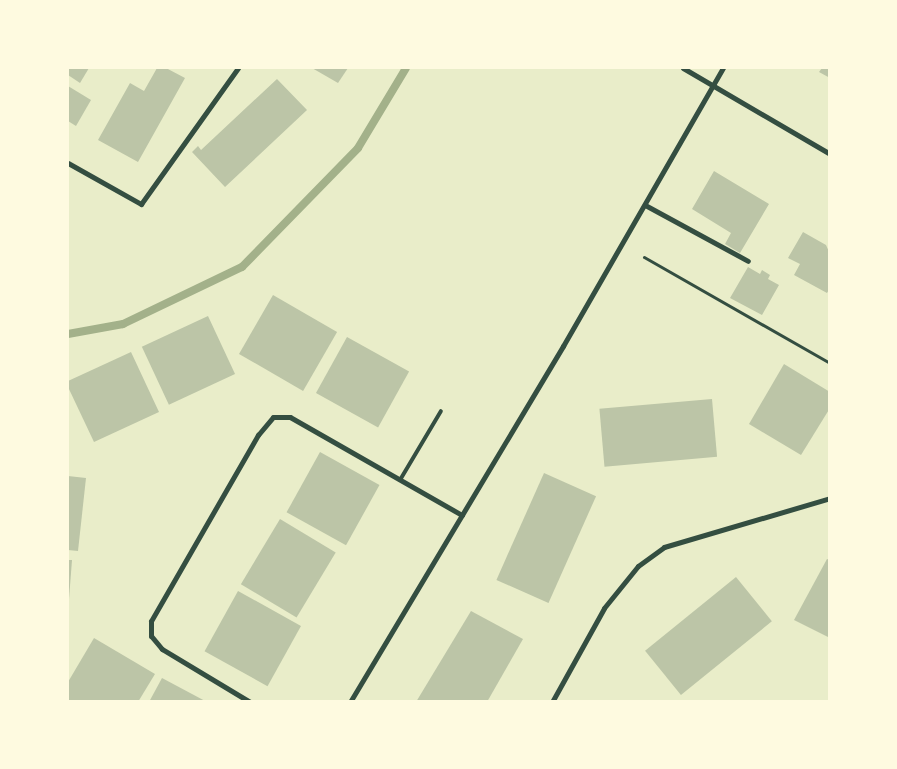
<!DOCTYPE html>
<html>
<head>
<meta charset="utf-8">
<style>
	body { margin:0 }
	#map { position:relative; width:897px; height:769px; overflow:hidden; background:#e9edc9; font-family:Figtree,sans-serif }
	div>[style] { position:absolute }
	.stream>* { height:8px; margin:-4px; padding:0 4px; transform-origin:4px; border-radius:4px; background:#a3b18a }
	.building>* { inset:0; background:#bcc5a7; transform-origin:0 0 }
	.path>* { height:3px; margin:-1.5px; padding:0 1.5px; transform-origin:1.5px; border-radius:1.5px; background:#344e41 }
	.service>* { height:4px; margin:-2px; padding:0 2px; transform-origin:2px; border-radius:2px; background:#344e41 }
	.minor>* { height:5px; margin:-2.5px; padding:0 2.5px; transform-origin:2.5px; border-radius:2.5px; background:#344e41 }
	span { translate:-50% -50%; white-space:nowrap; text-align:center; line-height:1.15; -webkit-text-stroke:4.5px #fefae0; paint-order:stroke }
	.frame { position:absolute; inset:0; border:69px solid #fefae0; pointer-events:none }
</style>
</head>
<body>
<div id="map">
	<div class="stream">
		<div style="left:68px;top:334px;width:56px;rotate:-10.3deg"></div>
		<div style="left:123px;top:324px;width:132px;rotate:-25.6deg"></div>
		<div style="left:242px;top:267px;width:166px;rotate:-45.7deg"></div>
		<div style="left:358px;top:148px;width:93px;rotate:-59deg"></div>
	</div>
	<div class="building">
		<div style="clip-path:polygon(68px 68px,89px 68px,80px 83px,68px 75px)"></div>
		<div style="clip-path:polygon(157px 68px,166px 68px,185px 78px,138px 162px,98px 140px,130px 83px,144px 91px)"></div>
		<div style="clip-path:polygon(312px 68px,348px 68px,338px 83px)"></div>
		<div style="clip-path:polygon(822px 68px,830px 68px,830px 78px,819px 72px)"></div>
		<div style="clip-path:polygon(277px 79px,307px 110px,225px 187px,192px 152px,198px 146px,201px 150px)"></div>
		<div style="clip-path:polygon(68px 86px,91px 100px,76px 126px,68px 121px)"></div>
		<div style="clip-path:polygon(714px 171px,769px 204px,740px 253px,725px 244px,731px 233px,692px 209px)"></div>
		<div style="clip-path:polygon(803px 232px,826px 245px,830px 254px,830px 288px,827px 293px,794px 275px,800px 264px,788px 258px)"></div>
		<div style="clip-path:polygon(748px 267px,760px 274px,762px 270px,770px 275px,768px 279px,779px 285px,762px 315px,730px 298px)"></div>
		<div style="left:273px;top:295px;width:74px;height:68px;rotate:30deg"></div>
		<div style="left:208px;top:316px;width:64px;height:73px;rotate:65deg"></div>
		<div style="left:347px;top:337px;width:71px;height:64px;rotate:29deg"></div>
		<div style="clip-path:polygon(131px 352px,159px 412px,94px 442px,68px 387px,68px 381px)"></div>
		<div style="clip-path:polygon(784px 364px,830px 392px,830px 408px,801px 455px,749px 424px)"></div>
		<div style="left:712px;top:399px;width:58px;height:113px;rotate:85deg"></div>
		<div style="left:320px;top:452px;width:68px;height:69px;rotate:29deg"></div>
		<div style="left:544px;top:473px;width:57px;height:117px;rotate:24deg"></div>
		<div style="clip-path:polygon(68px 476px,86px 478px,78px 551px,68px 550px)"></div>
		<div style="left:280px;top:519px;width:65px;height:76px;rotate:31deg"></div>
		<div style="clip-path:polygon(827px 559px,830px 560px,830px 638px,794px 620px)"></div>
		<div style="clip-path:polygon(68px 560px,72px 560px,69px 599px,68px 599px)"></div>
		<div style="left:736px;top:577px;width:57px;height:117px;rotate:51deg"></div>
		<div style="left:238px;top:591px;width:72px;height:69px;rotate:29deg"></div>
		<div style="clip-path:polygon(471px 611px,523px 639px,487px 702px,416px 702px)"></div>
		<div style="clip-path:polygon(94px 638px,155px 674px,138px 702px,68px 702px,68px 682px)"></div>
		<div style="clip-path:polygon(162px 678px,207px 702px,149px 702px)"></div>
	</div>
	<div class="path">
		<div style="left:644px;top:257px;width:214px;rotate:29.7deg"></div>
	</div>
	<div class="service">
		<div style="left:400px;top:480px;width:80px;rotate:-59.3deg"></div>
	</div>
	<div class="minor">
		<div style="left:683px;top:68px;width:170px;rotate:30.3deg"></div>
		<div style="left:68px;top:163px;width:84px;rotate:29.3deg"></div>
		<div style="left:141px;top:204px;width:167px;rotate:-54.5deg"></div>
		<div style="left:645px;top:205px;width:117px;rotate:28.5deg"></div>
		<div style="left:250px;top:702px;width:103px;rotate:-148.9deg"></div>
		<div style="left:162px;top:649px;width:17px;rotate:-130deg"></div>
		<div style="left:151px;top:636px;width:15px;rotate:-90deg"></div>
		<div style="left:151px;top:621px;width:215px;rotate:-60.1deg"></div>
		<div style="left:258px;top:435px;width:23px;rotate:-50deg"></div>
		<div style="left:273px;top:417px;width:17px"></div>
		<div style="left:290px;top:417px;width:198px;rotate:29.7deg"></div>
		<div style="left:350px;top:702px;width:415px;rotate:-59.1deg"></div>
		<div style="left:563px;top:346px;width:321px;rotate:-60.1deg"></div>
		<div style="left:552px;top:702px;width:107px;rotate:-61deg"></div>
		<div style="left:604px;top:608px;width:54px;rotate:-51deg"></div>
		<div style="left:638px;top:566px;width:32px;rotate:-36deg"></div>
		<div style="left:664px;top:547px;width:173px;rotate:-16.4deg"></div>
	</div>
	<div class="frame"></div>
</div>
</body>
</html>
